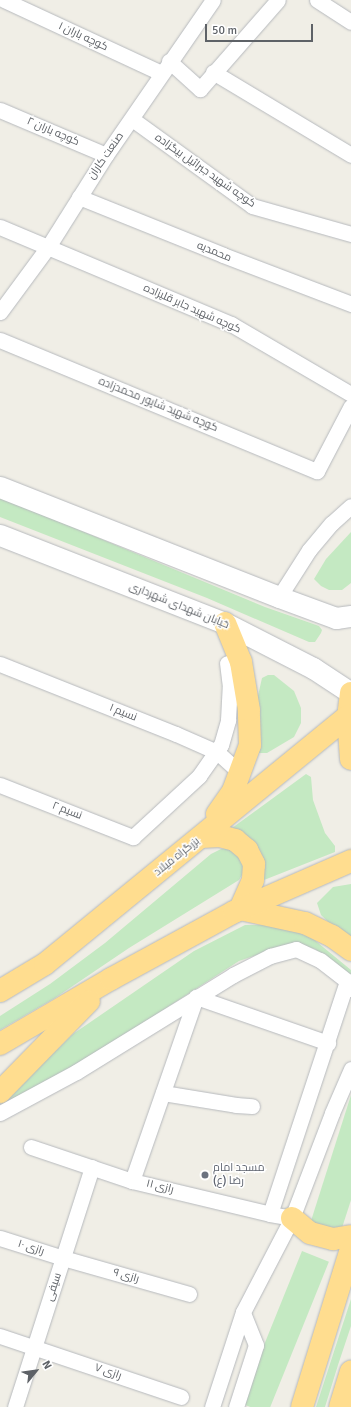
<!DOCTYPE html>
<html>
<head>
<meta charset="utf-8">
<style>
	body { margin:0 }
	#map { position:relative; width:351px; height:1407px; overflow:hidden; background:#f0eee6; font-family:Signika,Cairo,sans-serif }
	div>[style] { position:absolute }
	.green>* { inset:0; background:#c4e9c2; transform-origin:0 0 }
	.roads { filter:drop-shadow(0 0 1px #b6b9bd) drop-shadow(0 0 1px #b6b9bd) }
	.street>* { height:15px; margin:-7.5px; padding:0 7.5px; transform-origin:7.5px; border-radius:7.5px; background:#fff }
	.secondary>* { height:21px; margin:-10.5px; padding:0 10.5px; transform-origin:10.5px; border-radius:10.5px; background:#fff }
	.highway>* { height:22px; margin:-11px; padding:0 11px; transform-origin:11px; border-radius:11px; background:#ffdd8f }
	.dots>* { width:11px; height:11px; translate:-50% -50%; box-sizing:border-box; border:2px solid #fff; border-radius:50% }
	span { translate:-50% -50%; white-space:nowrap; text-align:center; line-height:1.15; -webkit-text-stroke:3px #fff; paint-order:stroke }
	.street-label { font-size:11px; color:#5e6267 }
	.worship-label { font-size:11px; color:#5b616d }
	.left { translate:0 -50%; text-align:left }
	.north { position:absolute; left:16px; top:1351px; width:40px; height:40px; -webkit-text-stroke:3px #fff; paint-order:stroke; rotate:61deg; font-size:11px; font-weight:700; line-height:16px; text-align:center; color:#5e6267 }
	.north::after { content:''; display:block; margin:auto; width:14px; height:18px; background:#5e6267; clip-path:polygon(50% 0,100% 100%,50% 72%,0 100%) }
	.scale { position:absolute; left:205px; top:24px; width:108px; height:18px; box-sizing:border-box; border:2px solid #5e6267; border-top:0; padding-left:5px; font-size:12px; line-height:14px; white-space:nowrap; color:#5e6267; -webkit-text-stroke:3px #fff; paint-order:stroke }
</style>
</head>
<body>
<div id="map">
	<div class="green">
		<div style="clip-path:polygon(0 497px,265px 607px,319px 626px,322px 630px,321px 633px,315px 642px,309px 642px,207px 598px,0 517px)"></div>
		<div style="clip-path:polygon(351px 532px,351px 583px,342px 590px,329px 590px,321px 586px,314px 579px,326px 559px)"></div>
		<div style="clip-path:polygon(268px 675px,274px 675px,294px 691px,301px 708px,301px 723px,294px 737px,267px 753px,259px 753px,253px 750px,257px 700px,262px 678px)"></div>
		<div style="clip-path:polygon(306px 774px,311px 777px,313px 800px,325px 833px,335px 846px,335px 852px,264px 880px,228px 831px)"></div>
		<div style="clip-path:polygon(231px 848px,237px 853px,245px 870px,239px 880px,129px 948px,55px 998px,0 1030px,0 1016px,50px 984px,105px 943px,211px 854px,221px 849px)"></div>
		<div style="clip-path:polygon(351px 884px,351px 944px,321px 915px,317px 903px,333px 887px)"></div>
		<div style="clip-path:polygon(245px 925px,277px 925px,306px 933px,351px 970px,351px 979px,315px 949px,293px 943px,239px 961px,72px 1069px,0 1105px,73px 1034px,194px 951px)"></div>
		<div style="clip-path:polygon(351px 1095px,351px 1200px,340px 1234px,310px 1224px)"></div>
		<div style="left:302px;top:1251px;width:29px;height:164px;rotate:22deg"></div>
		<div style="clip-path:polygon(351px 1299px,351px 1326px,338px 1365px,325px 1407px,316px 1407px)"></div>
	</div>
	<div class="roads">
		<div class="street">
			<div style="left:4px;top:0;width:173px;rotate:24.9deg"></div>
			<div style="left:317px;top:0;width:40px;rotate:32.9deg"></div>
			<div style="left:169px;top:61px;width:42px;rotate:42.1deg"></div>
			<div style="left:200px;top:89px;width:118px;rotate:-48.8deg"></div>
			<div style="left:213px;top:72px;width:161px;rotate:31deg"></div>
			<div style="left:0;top:110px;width:115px;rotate:23deg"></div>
			<div style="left:132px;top:119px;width:148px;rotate:35.9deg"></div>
			<div style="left:252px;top:206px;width:103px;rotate:15.8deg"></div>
			<div style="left:79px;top:197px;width:155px;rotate:21.9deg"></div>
			<div style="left:223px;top:255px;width:137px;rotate:20.9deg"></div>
			<div style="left:0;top:227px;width:251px;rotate:22.8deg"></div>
			<div style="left:231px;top:324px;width:139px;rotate:30.3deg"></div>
			<div style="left:0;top:312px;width:81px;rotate:-53.6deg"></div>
			<div style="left:48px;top:247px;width:109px;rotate:-57.8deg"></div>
			<div style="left:106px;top:155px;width:188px;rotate:-55.4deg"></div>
			<div style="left:0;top:340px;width:343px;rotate:22.5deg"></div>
			<div style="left:317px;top:471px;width:73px;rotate:-62.4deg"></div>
			<div style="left:279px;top:597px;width:56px;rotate:-57.4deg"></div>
			<div style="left:309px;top:550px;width:35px;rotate:-50deg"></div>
			<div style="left:332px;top:523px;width:25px;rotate:-42deg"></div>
			<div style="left:0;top:664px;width:189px;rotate:21.7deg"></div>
			<div style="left:176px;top:734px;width:45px;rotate:23.7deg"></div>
			<div style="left:217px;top:752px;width:31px;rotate:42deg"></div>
			<div style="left:0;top:785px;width:143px;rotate:21.4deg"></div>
			<div style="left:133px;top:837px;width:90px;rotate:-42.7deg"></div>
			<div style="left:199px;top:776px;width:38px;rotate:-55deg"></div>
			<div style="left:221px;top:745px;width:26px;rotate:-74deg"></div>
			<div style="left:228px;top:720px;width:33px;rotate:-87deg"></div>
			<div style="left:230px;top:687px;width:24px;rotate:-97deg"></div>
			<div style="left:163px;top:1093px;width:74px;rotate:9.3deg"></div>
			<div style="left:236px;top:1105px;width:16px;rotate:4deg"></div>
			<div style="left:0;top:1113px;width:86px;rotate:-28.3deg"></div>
			<div style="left:76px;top:1072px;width:185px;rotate:-31.7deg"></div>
			<div style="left:233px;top:975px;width:42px;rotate:-27.2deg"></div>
			<div style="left:270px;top:956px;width:27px;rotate:-15deg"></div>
			<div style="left:296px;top:949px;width:26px;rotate:25deg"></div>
			<div style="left:320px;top:960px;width:34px;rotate:38deg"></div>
			<div style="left:347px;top:981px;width:9px;rotate:63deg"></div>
			<div style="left:31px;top:1147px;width:107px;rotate:18.6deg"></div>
			<div style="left:132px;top:1181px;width:142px;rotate:13.4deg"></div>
			<div style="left:270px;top:1214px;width:22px;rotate:10deg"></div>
			<div style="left:132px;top:1181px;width:195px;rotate:-70.8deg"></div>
			<div style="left:196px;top:997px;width:140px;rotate:19.2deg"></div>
			<div style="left:270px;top:1214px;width:245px;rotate:-71.7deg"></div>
			<div style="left:0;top:1238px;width:66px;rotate:17.6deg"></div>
			<div style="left:63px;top:1258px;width:131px;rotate:15.9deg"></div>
			<div style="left:0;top:1336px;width:191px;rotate:18.6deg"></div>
			<div style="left:15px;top:1407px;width:252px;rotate:-72.2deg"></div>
			<div style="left:212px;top:1407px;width:100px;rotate:-71.9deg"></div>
			<div style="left:236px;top:1407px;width:65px;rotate:-72.1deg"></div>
			<div style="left:256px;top:1345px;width:35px;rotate:-112deg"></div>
			<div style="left:243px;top:1312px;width:106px;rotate:-62.5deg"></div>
			<div style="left:292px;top:1218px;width:112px;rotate:-69.1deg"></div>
			<div style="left:332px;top:1113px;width:48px;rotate:-66.6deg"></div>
		</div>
		<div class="secondary">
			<div style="left:0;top:487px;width:300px;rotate:21.5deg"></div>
			<div style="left:279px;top:597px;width:61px;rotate:20.2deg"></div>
			<div style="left:336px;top:618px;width:15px;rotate:-8deg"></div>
			<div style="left:0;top:535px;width:242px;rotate:21.4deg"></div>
			<div style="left:225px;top:623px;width:99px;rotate:27.1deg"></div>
			<div style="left:313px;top:668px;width:45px;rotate:33.3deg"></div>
		</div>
		<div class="highway">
			<div style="left:351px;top:693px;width:23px;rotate:97deg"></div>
			<div style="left:348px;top:716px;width:43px;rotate:86deg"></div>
			<div style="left:217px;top:814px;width:28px;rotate:-55deg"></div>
			<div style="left:233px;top:791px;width:49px;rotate:-69.7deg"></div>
			<div style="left:250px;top:745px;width:35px;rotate:-92deg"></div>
			<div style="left:249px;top:710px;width:49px;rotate:-99.5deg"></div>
			<div style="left:241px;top:662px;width:42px;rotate:-112.3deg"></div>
			<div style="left:201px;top:837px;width:19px;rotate:-3deg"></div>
			<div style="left:220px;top:836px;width:16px;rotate:15deg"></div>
			<div style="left:235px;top:840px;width:16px;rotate:40deg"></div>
			<div style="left:247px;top:850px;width:16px;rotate:63deg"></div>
			<div style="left:254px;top:864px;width:16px;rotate:94deg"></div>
			<div style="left:253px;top:880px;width:32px;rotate:114deg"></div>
			<div style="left:240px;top:909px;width:66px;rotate:12.2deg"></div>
			<div style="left:305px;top:923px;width:30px;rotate:26deg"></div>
			<div style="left:332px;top:936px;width:24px;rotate:36deg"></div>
			<div style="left:0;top:991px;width:52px;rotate:-31deg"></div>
			<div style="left:45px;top:964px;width:392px;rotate:-39.3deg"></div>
			<div style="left:0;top:1044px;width:129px;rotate:-30.4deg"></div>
			<div style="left:111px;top:979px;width:140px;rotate:-28.6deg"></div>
			<div style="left:234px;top:912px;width:128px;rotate:-23.6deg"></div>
			<div style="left:0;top:1092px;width:127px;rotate:-45.6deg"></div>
			<div style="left:292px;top:1218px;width:23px;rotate:40deg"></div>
			<div style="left:310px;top:1233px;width:24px;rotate:15deg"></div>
			<div style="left:333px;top:1239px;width:18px;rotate:-9deg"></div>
			<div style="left:302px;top:1407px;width:165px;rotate:-72.8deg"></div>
			<div style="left:340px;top:1407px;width:37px;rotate:-73deg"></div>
		</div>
	</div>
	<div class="dots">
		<div style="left:205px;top:1175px;background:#6b7280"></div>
	</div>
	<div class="street-label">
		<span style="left:83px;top:37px;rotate:25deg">کوچه باران ۱</span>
		<span style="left:53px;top:132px;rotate:23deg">کوچه باران ۲</span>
		<span style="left:106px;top:156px;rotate:-55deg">صنعت کاران</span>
		<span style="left:205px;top:171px;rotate:35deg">کوچه شهید جبرائیل بیگزاده</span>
		<span style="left:214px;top:252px;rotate:22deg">محمدیه</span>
		<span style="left:192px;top:309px;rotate:24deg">کوچه شهید جابر قلیزاده</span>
		<span style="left:158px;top:405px;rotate:22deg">کوچه شهید شاپور محمدزاده</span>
		<span style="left:179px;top:606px;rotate:22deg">خیابان شهدای شهرداری</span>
		<span style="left:123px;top:713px;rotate:22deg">نسیم ۱</span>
		<span style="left:67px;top:811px;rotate:21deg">نسیم ۲</span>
		<span style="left:177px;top:857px;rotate:-39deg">بزرگراه میلاد</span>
		<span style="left:160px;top:1187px;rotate:14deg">رازی ۱۱</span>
		<span style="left:31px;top:1248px;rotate:18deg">رازی ۱۰</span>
		<span style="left:126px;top:1276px;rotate:16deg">رازی ۹</span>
		<span style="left:54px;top:1287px;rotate:-72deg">سیفی</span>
		<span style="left:108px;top:1372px;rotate:19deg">رازی ۷</span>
	</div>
	<div class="worship-label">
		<span class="left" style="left:213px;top:1175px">مسجد امام<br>رضا (ع)</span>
	</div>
	<div class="north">N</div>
	<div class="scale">50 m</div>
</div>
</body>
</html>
